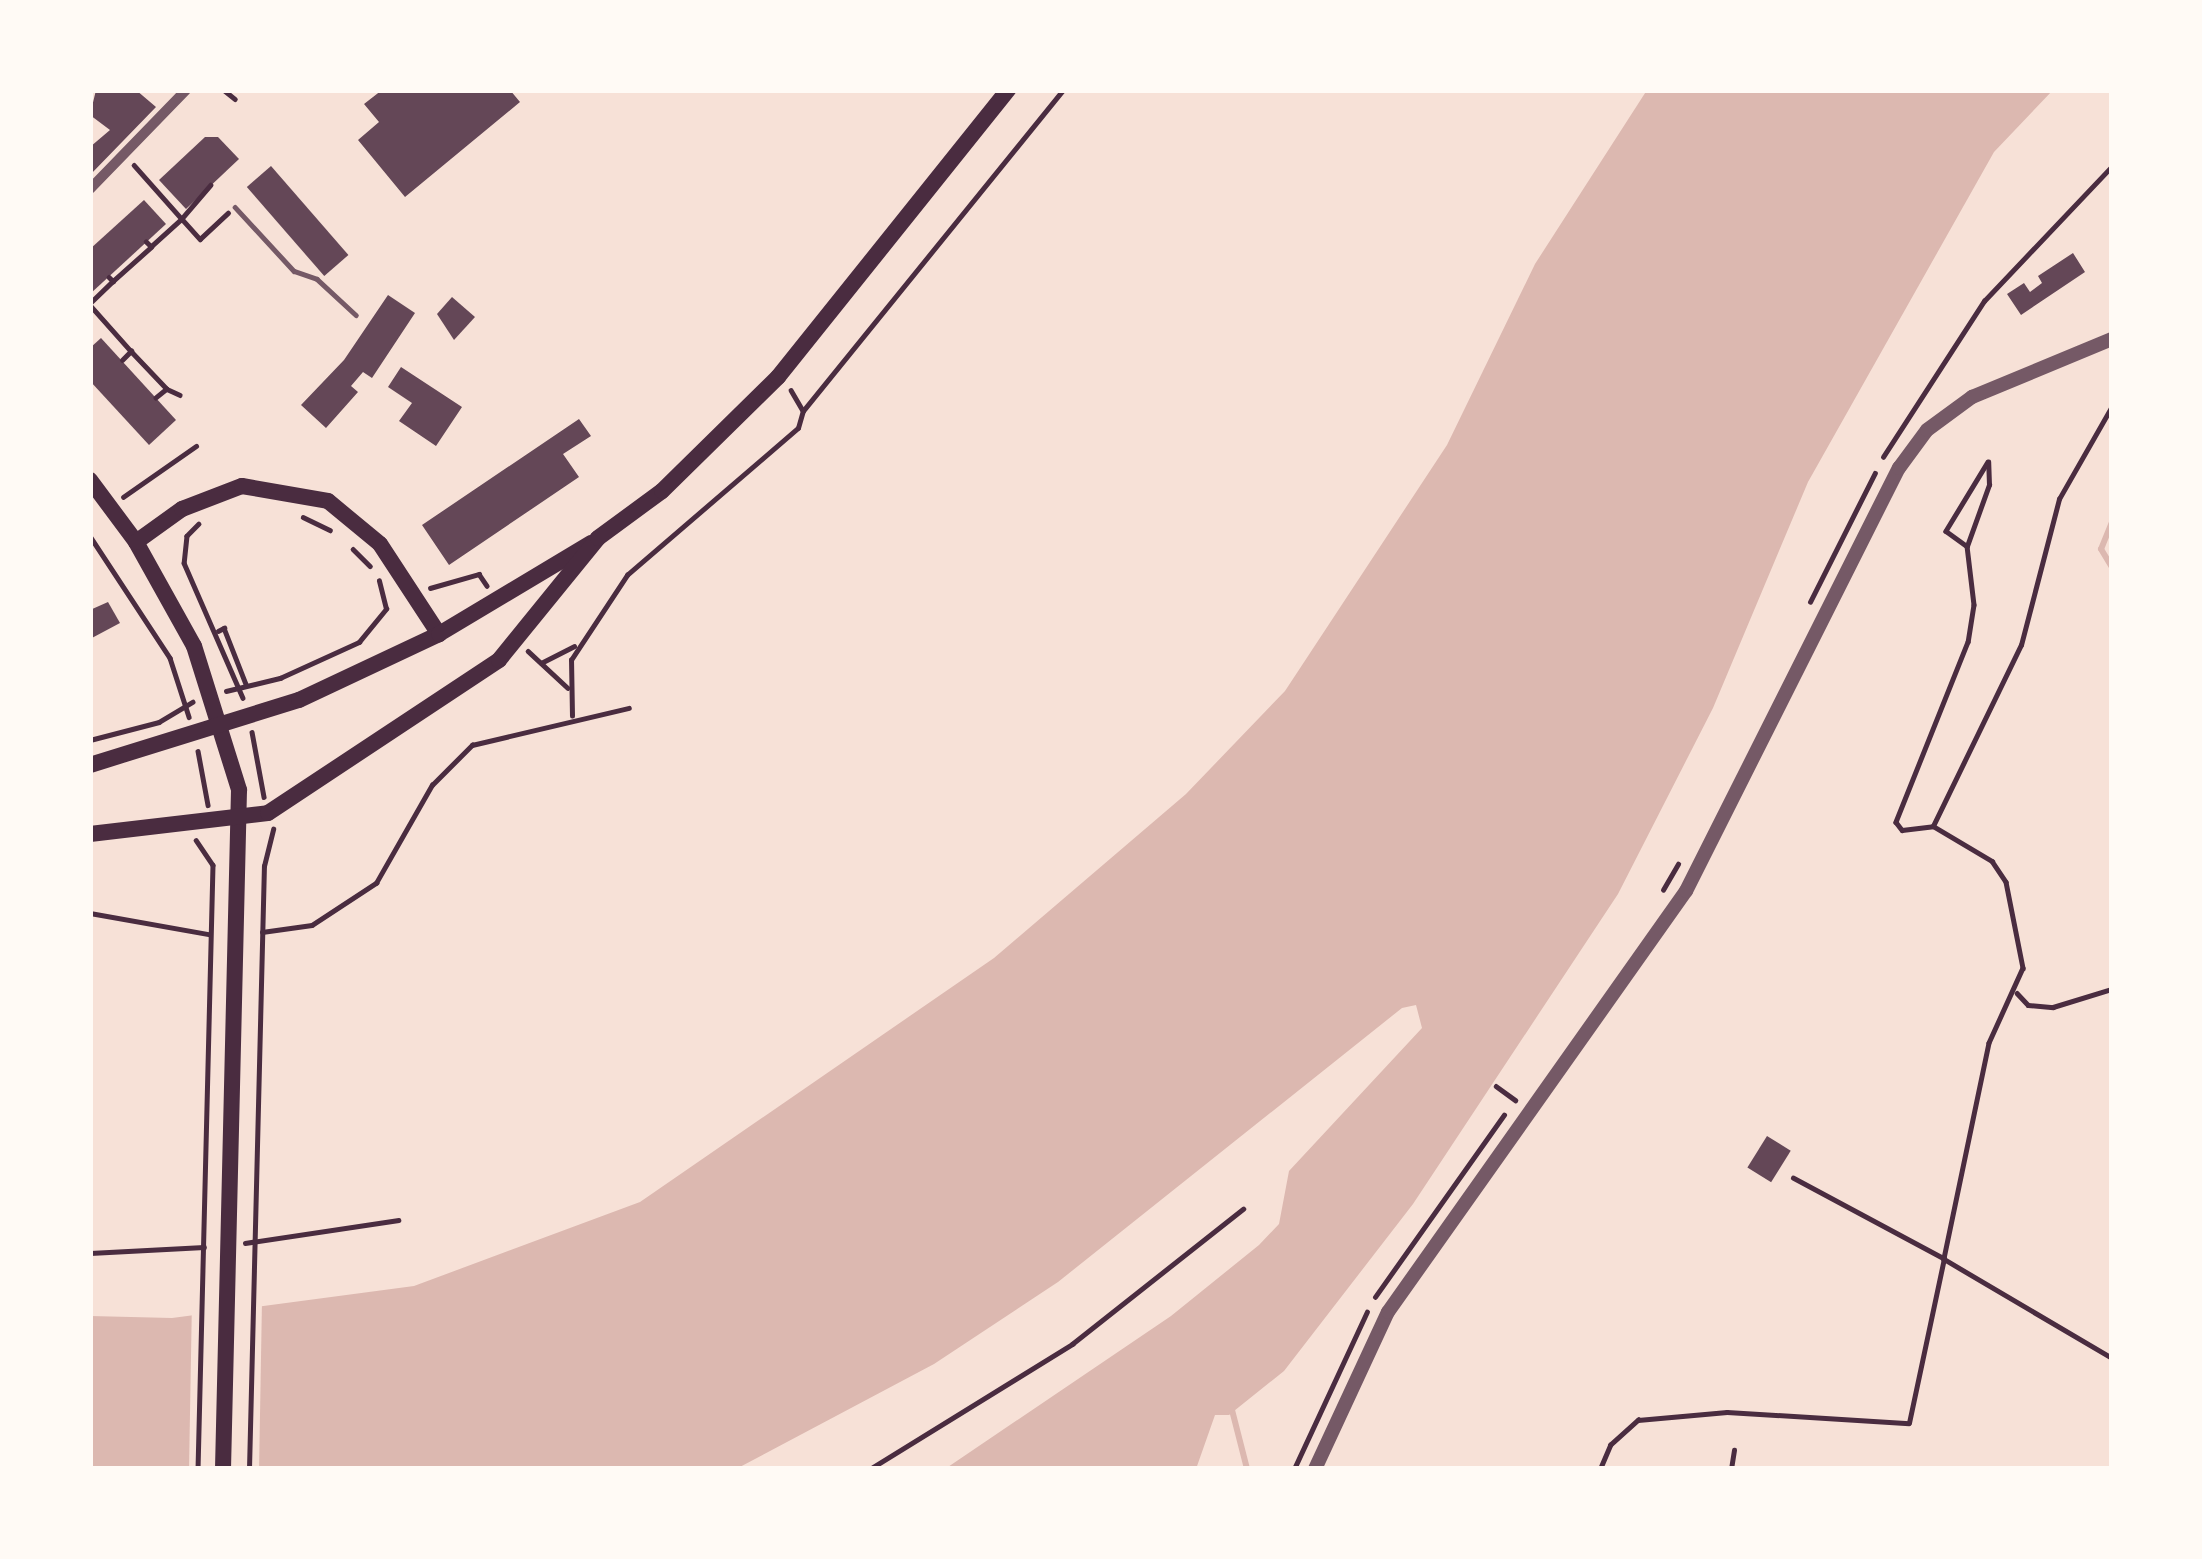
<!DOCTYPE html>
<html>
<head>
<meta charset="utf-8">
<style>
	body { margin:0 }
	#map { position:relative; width:2202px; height:1559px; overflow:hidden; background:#f7e1d7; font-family:Montserrat,sans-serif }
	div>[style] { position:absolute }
	.water>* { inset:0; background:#dcb8b0 }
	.pier>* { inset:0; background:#f7e1d7; transform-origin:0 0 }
	.stream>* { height:6px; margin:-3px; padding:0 3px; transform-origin:3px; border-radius:3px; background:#dcb8b0 }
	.building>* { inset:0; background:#644757; transform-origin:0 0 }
	.path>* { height:4.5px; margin:-2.25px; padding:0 2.25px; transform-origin:2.25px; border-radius:2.25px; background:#4a2c40 }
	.service>* { height:4.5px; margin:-2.25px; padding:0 2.25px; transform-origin:2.25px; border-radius:2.25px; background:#755966 }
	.minor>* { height:10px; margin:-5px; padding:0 5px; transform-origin:5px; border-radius:5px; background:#755966 }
	.tertiary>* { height:14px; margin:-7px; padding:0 7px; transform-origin:7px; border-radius:7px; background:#755966 }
	.primary>* { height:16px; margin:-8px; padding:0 8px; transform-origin:8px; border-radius:8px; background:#4a2c40 }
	span { translate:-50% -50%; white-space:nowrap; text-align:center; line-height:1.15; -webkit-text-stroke:12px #fffaf5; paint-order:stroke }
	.frame { position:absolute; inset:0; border:93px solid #fffaf5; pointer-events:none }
</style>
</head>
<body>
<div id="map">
	<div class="water">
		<div style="clip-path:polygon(1647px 90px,2053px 90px,1994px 152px,1808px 482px,1713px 708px,1618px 894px,1413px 1204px,1284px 1371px,1229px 1415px,1215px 1415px,1196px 1469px,945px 1469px,1171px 1316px,1259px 1245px,1279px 1224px,1289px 1171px,1422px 1028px,1416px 1005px,1402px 1008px,1058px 1282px,934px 1364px,736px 1469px,90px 1469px,90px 1316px,172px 1318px,414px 1286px,640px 1202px,994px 958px,1186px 794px,1285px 691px,1447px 445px,1535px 264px)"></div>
	</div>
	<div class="pier">
		<div style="left:262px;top:1300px;width:169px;height:70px;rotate:91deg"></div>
	</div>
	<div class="stream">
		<div style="left:2112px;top:522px;width:29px;rotate:112deg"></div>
		<div style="left:2101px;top:549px;width:21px;rotate:59deg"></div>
		<div style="left:1232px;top:1410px;width:61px;rotate:75.7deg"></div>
	</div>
	<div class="building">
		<div style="clip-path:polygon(96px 90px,136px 90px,156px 107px,90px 175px,90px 147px,110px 130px,90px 115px)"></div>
		<div style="clip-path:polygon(382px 90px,510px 90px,520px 102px,405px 197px,358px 140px,379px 122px,364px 104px)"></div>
		<div style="clip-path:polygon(205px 137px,218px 137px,239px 159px,186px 209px,159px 180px)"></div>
		<div style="left:271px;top:166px;width:118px;height:32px;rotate:49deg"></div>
		<div style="clip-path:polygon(144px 200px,166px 224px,90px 294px,90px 249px)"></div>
		<div style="clip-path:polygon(2073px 253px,2085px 272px,2021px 315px,2007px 294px,2024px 283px,2030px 292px,2042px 283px,2038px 276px)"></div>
		<div style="clip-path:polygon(388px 295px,415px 313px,372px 378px,363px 372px,351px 386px,358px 392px,326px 428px,301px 405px,344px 360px)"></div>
		<div style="clip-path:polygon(452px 297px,475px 317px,454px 340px,437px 314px)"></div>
		<div style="clip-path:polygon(101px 338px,176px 420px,149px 445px,90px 381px,90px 348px)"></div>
		<div style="clip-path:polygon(401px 367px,462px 407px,436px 446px,399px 421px,412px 403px,388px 387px)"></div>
		<div style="clip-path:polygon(579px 419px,591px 436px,563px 454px,579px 477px,449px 565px,422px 525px)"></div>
		<div style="clip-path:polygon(108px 602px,120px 623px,90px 639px,90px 610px)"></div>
		<div style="left:1767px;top:1136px;width:28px;height:37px;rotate:32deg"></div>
	</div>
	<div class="path">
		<div style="left:224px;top:90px;width:14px;rotate:39deg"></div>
		<div style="left:134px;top:165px;width:72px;rotate:48.4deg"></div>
		<div style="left:182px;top:219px;width:42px;rotate:137.9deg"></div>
		<div style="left:211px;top:185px;width:45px;rotate:130.5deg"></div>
		<div style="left:182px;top:219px;width:27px;rotate:48deg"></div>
		<div style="left:200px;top:239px;width:38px;rotate:-43deg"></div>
		<div style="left:109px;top:277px;width:6px;rotate:45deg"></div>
		<div style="left:113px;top:281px;width:51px;rotate:-41.8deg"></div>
		<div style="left:151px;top:247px;width:7px;rotate:-135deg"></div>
		<div style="left:90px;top:303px;width:32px;rotate:-44deg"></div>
		<div style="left:90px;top:305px;width:62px;rotate:48.3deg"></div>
		<div style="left:122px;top:360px;width:13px;rotate:-45deg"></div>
		<div style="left:131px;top:351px;width:52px;rotate:46.5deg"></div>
		<div style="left:167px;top:389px;width:14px;rotate:141deg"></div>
		<div style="left:167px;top:389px;width:14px;rotate:25deg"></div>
		<div style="left:791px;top:390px;width:24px;rotate:60deg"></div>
		<div style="left:1883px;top:457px;width:186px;rotate:-57.1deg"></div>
		<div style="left:1984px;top:301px;width:186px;rotate:-46.5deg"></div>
		<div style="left:123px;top:497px;width:89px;rotate:-34.9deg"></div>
		<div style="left:303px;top:517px;width:30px;rotate:26deg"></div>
		<div style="left:199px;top:524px;width:17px;rotate:135deg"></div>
		<div style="left:187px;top:536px;width:27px;rotate:96deg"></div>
		<div style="left:184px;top:563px;width:147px;rotate:66.4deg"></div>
		<div style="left:90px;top:536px;width:146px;rotate:56.7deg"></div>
		<div style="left:170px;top:658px;width:62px;rotate:72.1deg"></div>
		<div style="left:1967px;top:546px;width:65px;rotate:-70.2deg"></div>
		<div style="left:1989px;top:485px;width:23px;rotate:-92deg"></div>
		<div style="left:1988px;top:462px;width:81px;rotate:121.3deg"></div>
		<div style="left:1946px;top:531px;width:26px;rotate:36deg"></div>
		<div style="left:1967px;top:546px;width:59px;rotate:83.2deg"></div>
		<div style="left:1974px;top:605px;width:37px;rotate:99deg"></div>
		<div style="left:1968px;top:642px;width:194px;rotate:111.8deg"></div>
		<div style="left:1896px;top:822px;width:10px;rotate:53deg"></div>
		<div style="left:1902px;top:830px;width:31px;rotate:-7deg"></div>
		<div style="left:1933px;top:826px;width:69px;rotate:30.7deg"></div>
		<div style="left:1992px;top:861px;width:25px;rotate:56deg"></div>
		<div style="left:2006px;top:882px;width:88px;rotate:78.8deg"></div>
		<div style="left:2023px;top:968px;width:82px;rotate:114.4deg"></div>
		<div style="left:1989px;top:1043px;width:221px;rotate:101.8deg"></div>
		<div style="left:1944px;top:1259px;width:195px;rotate:30.5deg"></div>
		<div style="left:353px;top:549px;width:24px;rotate:45deg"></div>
		<div style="left:430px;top:588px;width:51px;rotate:-15.9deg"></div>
		<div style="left:479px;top:574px;width:14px;rotate:56deg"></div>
		<div style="left:1810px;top:602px;width:144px;rotate:-63.3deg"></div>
		<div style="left:218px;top:631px;width:7px;rotate:-27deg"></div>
		<div style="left:224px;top:628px;width:60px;rotate:68.6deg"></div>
		<div style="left:528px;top:651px;width:54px;rotate:42.8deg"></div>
		<div style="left:541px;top:663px;width:37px;rotate:-27deg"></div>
		<div style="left:226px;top:691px;width:56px;rotate:-13.5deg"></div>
		<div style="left:280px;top:678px;width:87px;rotate:-24.5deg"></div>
		<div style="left:359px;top:642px;width:43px;rotate:-50.7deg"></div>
		<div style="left:386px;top:609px;width:29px;rotate:-104deg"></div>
		<div style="left:572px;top:716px;width:56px;rotate:-91deg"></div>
		<div style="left:571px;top:660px;width:102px;rotate:-56.6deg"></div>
		<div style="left:627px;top:575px;width:225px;rotate:-40.7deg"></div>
		<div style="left:798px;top:428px;width:18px;rotate:-74deg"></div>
		<div style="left:803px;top:411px;width:413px;rotate:-51deg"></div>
		<div style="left:252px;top:732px;width:66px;rotate:79.5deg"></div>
		<div style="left:90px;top:740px;width:71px;rotate:-14.6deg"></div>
		<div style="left:159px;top:722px;width:39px;rotate:-31deg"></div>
		<div style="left:198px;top:751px;width:55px;rotate:79.5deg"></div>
		<div style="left:1933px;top:826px;width:201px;rotate:-64.1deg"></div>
		<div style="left:2021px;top:645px;width:151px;rotate:-75.4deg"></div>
		<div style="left:2059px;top:499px;width:107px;rotate:-60.3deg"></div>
		<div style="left:196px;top:840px;width:30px;rotate:56deg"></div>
		<div style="left:213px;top:865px;width:604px;rotate:91.42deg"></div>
		<div style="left:1663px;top:890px;width:30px;rotate:-60deg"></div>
		<div style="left:90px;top:913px;width:120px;rotate:10.1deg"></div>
		<div style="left:262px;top:932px;width:50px;rotate:-8deg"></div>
		<div style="left:312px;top:925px;width:77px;rotate:-33.3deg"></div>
		<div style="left:376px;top:883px;width:113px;rotate:-60.3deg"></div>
		<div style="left:432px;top:785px;width:57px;rotate:-45deg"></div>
		<div style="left:472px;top:745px;width:161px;rotate:-13.3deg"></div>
		<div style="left:2017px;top:993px;width:16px;rotate:47deg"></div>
		<div style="left:2028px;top:1005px;width:25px;rotate:5deg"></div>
		<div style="left:2053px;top:1007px;width:62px;rotate:-17deg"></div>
		<div style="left:1496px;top:1086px;width:24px;rotate:36deg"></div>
		<div style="left:245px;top:1243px;width:155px;rotate:-8.5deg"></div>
		<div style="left:90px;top:1253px;width:114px;rotate:-3deg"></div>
		<div style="left:1375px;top:1297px;width:223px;rotate:-54.7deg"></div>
		<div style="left:249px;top:1469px;width:603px;rotate:-88.58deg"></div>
		<div style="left:264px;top:866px;width:38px;rotate:-76deg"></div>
		<div style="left:870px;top:1469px;width:238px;rotate:-31.7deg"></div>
		<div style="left:1072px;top:1344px;width:218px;rotate:-38.3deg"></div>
		<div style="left:1294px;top:1469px;width:173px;rotate:-65.1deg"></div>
		<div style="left:1600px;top:1469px;width:26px;rotate:-67deg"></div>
		<div style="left:1610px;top:1445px;width:38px;rotate:-42deg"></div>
		<div style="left:1638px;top:1420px;width:89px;rotate:-5.1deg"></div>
		<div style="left:1727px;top:1412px;width:182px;rotate:3.5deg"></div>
		<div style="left:1909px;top:1423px;width:168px;rotate:-78deg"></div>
		<div style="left:1944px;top:1259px;width:171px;rotate:-151.8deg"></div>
		<div style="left:1731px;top:1469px;width:19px;rotate:-81deg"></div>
	</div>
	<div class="service">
		<div style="left:235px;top:207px;width:87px;rotate:47.3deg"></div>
		<div style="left:294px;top:271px;width:24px;rotate:19deg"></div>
		<div style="left:317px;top:279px;width:53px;rotate:42.7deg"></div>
	</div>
	<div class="minor">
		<div style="left:90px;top:189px;width:138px;rotate:-45.9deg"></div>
	</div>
	<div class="tertiary">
		<div style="left:1315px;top:1469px;width:173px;rotate:-65.1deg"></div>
		<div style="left:1388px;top:1312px;width:516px;rotate:-54.71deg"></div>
		<div style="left:1686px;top:891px;width:474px;rotate:-63.3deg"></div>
		<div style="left:1899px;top:468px;width:47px;rotate:-53.6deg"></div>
		<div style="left:1927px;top:430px;width:56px;rotate:-36.3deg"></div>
		<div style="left:1972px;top:397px;width:152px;rotate:-22.5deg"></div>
	</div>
	<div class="primary">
		<div style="left:90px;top:480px;width:77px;rotate:53.4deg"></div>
		<div style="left:136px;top:542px;width:119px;rotate:60.9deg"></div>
		<div style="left:194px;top:646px;width:151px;rotate:72.6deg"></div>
		<div style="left:239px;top:790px;width:679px;rotate:91.35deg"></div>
		<div style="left:136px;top:542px;width:57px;rotate:-35.7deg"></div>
		<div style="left:182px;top:509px;width:64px;rotate:-21deg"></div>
		<div style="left:242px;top:486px;width:87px;rotate:9.9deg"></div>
		<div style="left:328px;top:501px;width:67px;rotate:39.6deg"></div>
		<div style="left:380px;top:544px;width:108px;rotate:56.8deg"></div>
		<div style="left:90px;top:765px;width:219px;rotate:-17.3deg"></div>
		<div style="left:299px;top:700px;width:155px;rotate:-25.2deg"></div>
		<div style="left:439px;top:634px;width:177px;rotate:-30.9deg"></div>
		<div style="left:90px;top:834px;width:179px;rotate:-6.7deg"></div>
		<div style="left:268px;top:813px;width:277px;rotate:-33.5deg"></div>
		<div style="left:499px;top:660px;width:157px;rotate:-50.9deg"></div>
		<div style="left:598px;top:538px;width:79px;rotate:-36.3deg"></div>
		<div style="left:662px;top:491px;width:163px;rotate:-44.5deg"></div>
		<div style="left:778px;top:377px;width:368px;rotate:-51.3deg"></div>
	</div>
	<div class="frame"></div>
</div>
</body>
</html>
